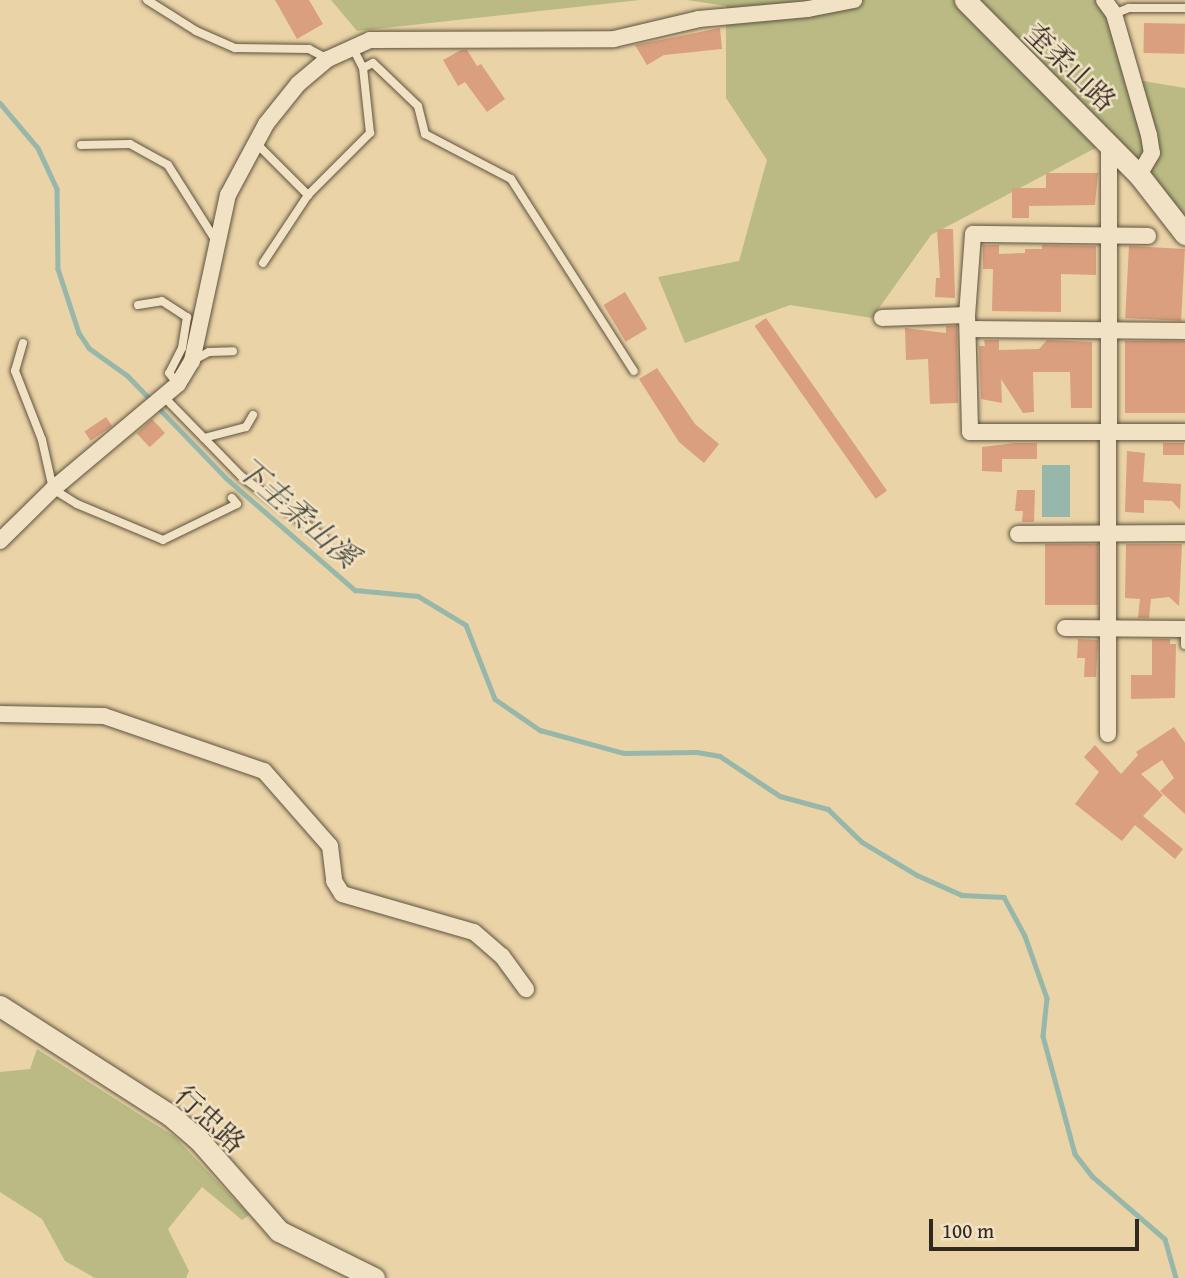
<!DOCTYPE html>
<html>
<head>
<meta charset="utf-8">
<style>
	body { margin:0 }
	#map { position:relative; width:1185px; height:1278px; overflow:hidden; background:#ead3a6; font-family:"Gentium Book Plus","Noto Serif TC",serif }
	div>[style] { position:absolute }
	.green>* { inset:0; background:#babb84 }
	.water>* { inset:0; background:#98b7ab; transform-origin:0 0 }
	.stream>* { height:4.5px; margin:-2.25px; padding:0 2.25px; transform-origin:2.25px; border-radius:2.25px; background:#98b7ab }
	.building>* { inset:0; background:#d99f7e; transform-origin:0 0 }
	.roads { filter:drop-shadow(0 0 2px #5f5340) drop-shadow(0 0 2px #5f5340) }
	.lane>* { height:8px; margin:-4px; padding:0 4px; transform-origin:4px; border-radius:4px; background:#f1e2c5 }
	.street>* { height:16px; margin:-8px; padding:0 8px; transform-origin:8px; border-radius:8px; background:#f1e2c5 }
	.secondary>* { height:21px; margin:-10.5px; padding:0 10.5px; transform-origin:10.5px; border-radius:10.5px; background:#f1e2c5 }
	span { translate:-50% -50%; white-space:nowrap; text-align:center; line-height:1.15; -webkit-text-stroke:5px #f1e2c5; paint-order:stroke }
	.street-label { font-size:28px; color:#31281e }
	.water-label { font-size:30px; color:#4b4c41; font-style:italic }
	.scale { position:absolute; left:929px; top:1219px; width:210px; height:32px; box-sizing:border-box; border:4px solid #31281e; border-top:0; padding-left:9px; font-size:21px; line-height:24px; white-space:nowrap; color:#31281e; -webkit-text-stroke:5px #f1e2c5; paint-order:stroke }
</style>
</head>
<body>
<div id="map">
	<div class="green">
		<div style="clip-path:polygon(331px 0,640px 0,357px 31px)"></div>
		<div style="clip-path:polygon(687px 0,1108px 0,1137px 80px,1185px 88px,1185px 233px,1105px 143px,931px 235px,872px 318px,790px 305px,685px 343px,658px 277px,739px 261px,767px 160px,726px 98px,726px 6px)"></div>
		<div style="clip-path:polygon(37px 1049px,175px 1137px,249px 1215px,242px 1220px,202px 1187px,168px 1229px,189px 1271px,186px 1278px,95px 1278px,65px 1261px,42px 1219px,0 1192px,0 1072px,30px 1069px)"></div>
	</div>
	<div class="water">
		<div style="left:1042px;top:465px;width:28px;height:52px"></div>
	</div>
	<div class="stream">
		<div style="left:0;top:103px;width:59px;rotate:49.8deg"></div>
		<div style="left:38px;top:148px;width:45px;rotate:65.1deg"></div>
		<div style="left:57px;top:189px;width:80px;rotate:89.3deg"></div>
		<div style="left:58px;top:269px;width:67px;rotate:71.8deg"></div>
		<div style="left:79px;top:333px;width:18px;rotate:56deg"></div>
		<div style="left:89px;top:348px;width:48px;rotate:35.7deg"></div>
		<div style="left:128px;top:376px;width:141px;rotate:46.1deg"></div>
		<div style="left:226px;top:478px;width:171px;rotate:41deg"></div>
		<div style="left:355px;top:590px;width:63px;rotate:5.4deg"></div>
		<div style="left:418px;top:596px;width:56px;rotate:31.1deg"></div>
		<div style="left:466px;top:625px;width:79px;rotate:68.6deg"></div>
		<div style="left:495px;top:699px;width:55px;rotate:34.6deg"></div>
		<div style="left:540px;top:730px;width:87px;rotate:15.3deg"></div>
		<div style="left:624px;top:753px;width:73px;rotate:-0.8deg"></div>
		<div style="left:697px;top:752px;width:23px;rotate:10deg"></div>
		<div style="left:720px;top:756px;width:72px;rotate:33.7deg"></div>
		<div style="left:780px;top:796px;width:50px;rotate:15.2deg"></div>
		<div style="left:828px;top:809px;width:47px;rotate:44.1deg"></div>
		<div style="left:862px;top:842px;width:64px;rotate:31deg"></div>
		<div style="left:917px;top:875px;width:49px;rotate:24deg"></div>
		<div style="left:962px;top:895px;width:42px;rotate:2.7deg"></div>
		<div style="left:1004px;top:897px;width:44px;rotate:61.7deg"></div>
		<div style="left:1025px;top:936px;width:66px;rotate:70.5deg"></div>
		<div style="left:1047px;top:998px;width:38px;rotate:96deg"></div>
		<div style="left:1043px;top:1036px;width:122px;rotate:74.8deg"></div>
		<div style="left:1075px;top:1154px;width:28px;rotate:52deg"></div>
		<div style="left:1092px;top:1176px;width:96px;rotate:40.8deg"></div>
		<div style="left:1165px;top:1239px;width:41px;rotate:74.2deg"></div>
	</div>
	<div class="building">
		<div style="clip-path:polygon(275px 0,309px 0,323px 24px,297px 39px)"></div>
		<div style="left:1144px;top:23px;width:41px;height:30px;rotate:1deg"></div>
		<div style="clip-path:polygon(720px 28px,722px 49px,664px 55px,647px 65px,635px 45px)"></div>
		<div style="clip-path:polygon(461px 50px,467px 50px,477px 66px,481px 64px,505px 99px,487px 112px,465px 82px,458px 86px,443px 60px)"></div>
		<div style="clip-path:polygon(1046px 173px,1098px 173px,1095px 205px,1029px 206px,1029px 218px,1012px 218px,1012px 188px,1046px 188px)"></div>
		<div style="clip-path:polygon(937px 229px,953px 229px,955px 298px,935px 297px,936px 278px,940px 278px)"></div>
		<div style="clip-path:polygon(983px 245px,999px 245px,999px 254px,1025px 253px,1025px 249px,1042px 249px,1042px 245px,1096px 246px,1096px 275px,1061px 274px,1061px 312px,992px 311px,993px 269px,983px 269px)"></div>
		<div style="left:1129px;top:246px;width:56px;height:72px;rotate:3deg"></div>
		<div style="left:625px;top:292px;width:43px;height:25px;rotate:59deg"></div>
		<div style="left:766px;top:318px;width:211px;height:14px;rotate:55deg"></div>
		<div style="clip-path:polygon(946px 326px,957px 326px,958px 403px,930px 404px,928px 359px,906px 360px,905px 328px,946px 333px)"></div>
		<div style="clip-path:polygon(984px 340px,999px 340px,999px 350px,1039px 349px,1047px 340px,1092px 342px,1092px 408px,1071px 408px,1070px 372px,1033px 372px,1034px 412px,1023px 413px,1001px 379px,1002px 403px,981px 399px,979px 346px,985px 346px)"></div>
		<div style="left:1185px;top:341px;width:72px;height:60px;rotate:90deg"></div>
		<div style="clip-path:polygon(657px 368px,695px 424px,719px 444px,704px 463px,679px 442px,639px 379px)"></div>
		<div style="left:106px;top:417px;width:11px;height:26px;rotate:56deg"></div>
		<div style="left:152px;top:419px;width:19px;height:21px;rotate:47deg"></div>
		<div style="clip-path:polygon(1015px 443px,1037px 443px,1037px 459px,1002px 459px,1002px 472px,982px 471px,982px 447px)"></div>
		<div style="left:1163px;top:443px;width:21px;height:12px"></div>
		<div style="clip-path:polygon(1127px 451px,1145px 453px,1143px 482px,1181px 484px,1180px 510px,1172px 501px,1144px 500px,1144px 513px,1125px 512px)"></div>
		<div style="clip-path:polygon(1017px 490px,1035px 490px,1034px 522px,1022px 522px,1023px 511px,1015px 511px)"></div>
		<div style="left:1045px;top:544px;width:53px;height:61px"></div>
		<div style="clip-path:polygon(1126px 544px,1182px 544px,1179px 606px,1169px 597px,1151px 599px,1149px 618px,1138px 618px,1140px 599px,1125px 598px)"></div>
		<div style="clip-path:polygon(1078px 639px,1098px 640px,1096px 677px,1084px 677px,1085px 658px,1077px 658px)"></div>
		<div style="clip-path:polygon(1152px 639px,1170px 639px,1170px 644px,1176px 644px,1175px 698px,1131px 699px,1131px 675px,1152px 675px)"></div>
		<div style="clip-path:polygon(1174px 727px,1185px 743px,1185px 814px,1160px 791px,1174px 778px,1162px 760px,1141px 774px,1163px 795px,1143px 816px,1183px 849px,1175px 859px,1135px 825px,1122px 841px,1075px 804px,1099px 772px,1084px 757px,1095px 745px,1121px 774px,1138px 755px,1136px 752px)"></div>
	</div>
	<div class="roads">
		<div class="lane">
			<div style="left:147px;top:0;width:58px;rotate:32.3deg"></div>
			<div style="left:196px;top:31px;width:43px;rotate:23.6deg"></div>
			<div style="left:235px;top:48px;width:74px;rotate:0.8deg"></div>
			<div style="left:309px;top:49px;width:21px;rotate:28deg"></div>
			<div style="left:1114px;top:14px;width:16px;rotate:-22deg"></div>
			<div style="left:1129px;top:8px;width:56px"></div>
			<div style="left:363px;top:68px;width:11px;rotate:-27deg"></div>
			<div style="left:373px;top:63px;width:62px;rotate:43.7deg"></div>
			<div style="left:418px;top:106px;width:29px;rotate:76deg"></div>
			<div style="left:425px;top:134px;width:97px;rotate:27.6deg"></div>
			<div style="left:511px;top:179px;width:228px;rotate:57.4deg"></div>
			<div style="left:256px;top:143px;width:74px;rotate:45deg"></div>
			<div style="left:81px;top:145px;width:49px;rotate:-1.2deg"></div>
			<div style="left:130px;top:144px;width:43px;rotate:28.9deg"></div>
			<div style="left:168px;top:165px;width:90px;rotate:57.7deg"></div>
			<div style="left:263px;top:263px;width:82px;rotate:-56.5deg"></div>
			<div style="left:308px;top:195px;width:88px;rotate:-45deg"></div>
			<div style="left:370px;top:133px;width:65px;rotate:-96.1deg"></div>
			<div style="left:363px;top:68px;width:22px;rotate:-117deg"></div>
			<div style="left:138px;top:305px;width:24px;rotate:-9deg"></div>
			<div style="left:162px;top:301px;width:30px;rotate:33deg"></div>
			<div style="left:187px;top:317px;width:31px;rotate:99deg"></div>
			<div style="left:182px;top:348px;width:28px;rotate:117deg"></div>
			<div style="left:169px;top:373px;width:14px;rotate:51deg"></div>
			<div style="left:23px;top:343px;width:29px;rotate:106deg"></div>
			<div style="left:15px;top:371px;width:74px;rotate:68.6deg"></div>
			<div style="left:42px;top:440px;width:50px;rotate:77.3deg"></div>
			<div style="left:53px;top:489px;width:28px;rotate:32deg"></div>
			<div style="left:77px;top:504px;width:93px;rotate:22.7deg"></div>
			<div style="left:163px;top:540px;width:82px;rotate:-25.9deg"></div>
			<div style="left:237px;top:504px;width:8px;rotate:-130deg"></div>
			<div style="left:192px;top:361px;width:19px;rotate:-28deg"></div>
			<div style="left:209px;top:352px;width:24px;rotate:-2deg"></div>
			<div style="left:164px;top:397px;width:110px;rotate:45.7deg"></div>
			<div style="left:241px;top:476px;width:104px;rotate:36.8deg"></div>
			<div style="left:204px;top:438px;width:43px;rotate:-14.7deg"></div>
			<div style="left:246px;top:427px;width:14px;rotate:-60deg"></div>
			<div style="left:1185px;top:629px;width:16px;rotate:90deg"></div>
		</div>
		<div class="street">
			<div style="left:1104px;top:0;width:17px;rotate:54deg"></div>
			<div style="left:1114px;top:14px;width:126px;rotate:73.9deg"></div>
			<div style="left:1149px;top:135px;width:18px;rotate:81deg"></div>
			<div style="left:1152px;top:153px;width:26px;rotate:121deg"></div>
			<div style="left:1148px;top:236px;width:175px;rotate:-179.3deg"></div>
			<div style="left:973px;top:234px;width:81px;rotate:94.2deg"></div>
			<div style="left:967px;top:315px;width:117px;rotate:88.5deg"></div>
			<div style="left:970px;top:432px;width:215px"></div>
			<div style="left:882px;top:318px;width:85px;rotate:-2deg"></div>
			<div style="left:968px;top:329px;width:217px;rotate:0.5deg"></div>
			<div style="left:1018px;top:534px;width:167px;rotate:-0.3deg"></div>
			<div style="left:0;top:541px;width:74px;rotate:-44.5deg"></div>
			<div style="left:53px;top:489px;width:163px;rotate:-40deg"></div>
			<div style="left:178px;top:384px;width:27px;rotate:-59deg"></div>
			<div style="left:192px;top:361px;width:170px;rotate:-77.8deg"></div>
			<div style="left:228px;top:195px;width:81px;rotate:-61.8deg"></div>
			<div style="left:266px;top:124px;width:51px;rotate:-51.3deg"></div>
			<div style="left:298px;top:84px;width:39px;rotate:-40deg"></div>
			<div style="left:328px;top:59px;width:46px;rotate:-24.3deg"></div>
			<div style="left:370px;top:40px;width:244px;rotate:-0.2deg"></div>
			<div style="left:614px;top:39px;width:87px;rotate:-13.2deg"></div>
			<div style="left:699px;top:19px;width:109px;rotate:-5.2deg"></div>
			<div style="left:808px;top:9px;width:47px;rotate:-11.1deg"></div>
			<div style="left:1065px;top:628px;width:120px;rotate:0.5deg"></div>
			<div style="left:0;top:714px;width:104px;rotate:1.1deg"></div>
			<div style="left:104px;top:716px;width:169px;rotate:19deg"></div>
			<div style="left:264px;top:771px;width:100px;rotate:48.7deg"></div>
			<div style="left:330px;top:846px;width:35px;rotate:83deg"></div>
			<div style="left:334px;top:881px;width:15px;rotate:58deg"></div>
			<div style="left:342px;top:894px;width:137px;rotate:16.1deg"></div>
			<div style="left:474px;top:932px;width:37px;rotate:41deg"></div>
			<div style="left:502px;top:956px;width:41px;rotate:54deg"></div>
			<div style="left:1108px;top:734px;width:591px;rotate:-89.9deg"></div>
		</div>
		<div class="secondary">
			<div style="left:965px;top:0;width:247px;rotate:45.2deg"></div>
			<div style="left:1139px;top:175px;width:75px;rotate:52.1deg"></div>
			<div style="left:0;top:1006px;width:202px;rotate:32.7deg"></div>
			<div style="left:170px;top:1115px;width:38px;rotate:41deg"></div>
			<div style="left:199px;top:1140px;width:121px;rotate:48.7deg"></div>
			<div style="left:279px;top:1231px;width:106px;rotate:26.3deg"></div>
		</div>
	</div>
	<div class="street-label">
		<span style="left:1071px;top:67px;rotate:44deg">奎柔山路</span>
		<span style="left:210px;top:1119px;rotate:43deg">行忠路</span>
	</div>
	<div class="water-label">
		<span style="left:298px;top:512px;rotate:41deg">下圭柔山溪</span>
	</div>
	<div class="scale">100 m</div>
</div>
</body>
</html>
